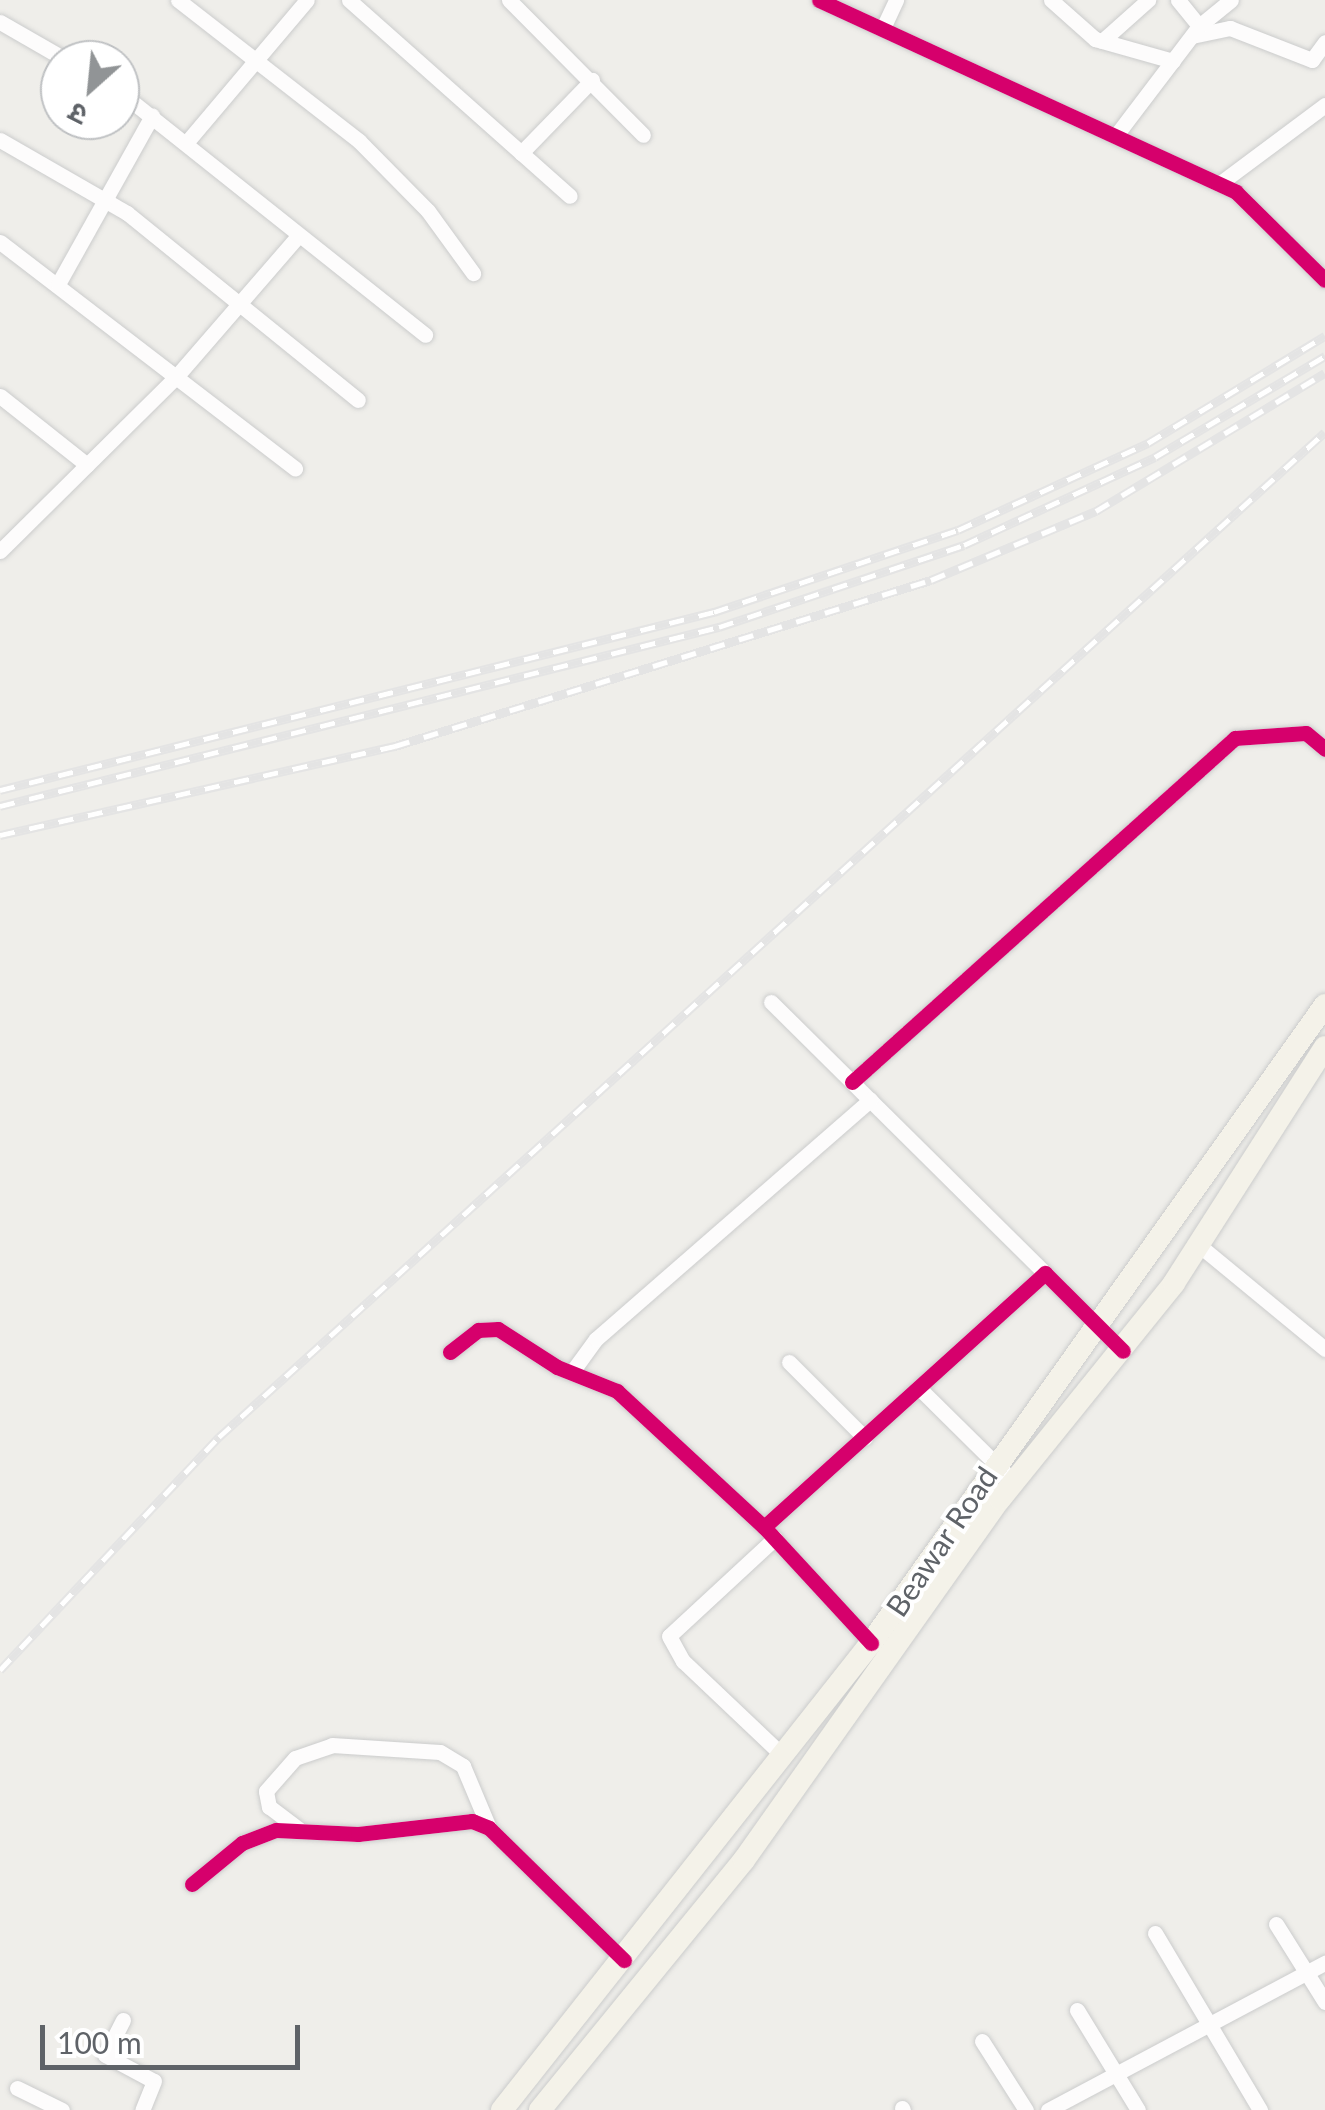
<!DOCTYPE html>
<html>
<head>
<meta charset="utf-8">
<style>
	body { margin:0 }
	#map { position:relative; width:1325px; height:2110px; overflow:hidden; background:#efeeea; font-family:Lato,"Noto Sans Devanagari",sans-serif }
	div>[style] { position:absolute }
	.roads { filter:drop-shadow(0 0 2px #cbcccc) drop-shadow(0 0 2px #cbcccc) }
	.minor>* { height:15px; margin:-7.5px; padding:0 7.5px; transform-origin:7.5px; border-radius:7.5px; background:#fdfcfc }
	.primary>* { height:22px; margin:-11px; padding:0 11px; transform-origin:11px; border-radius:11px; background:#f4f2e9 }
	.rail>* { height:9px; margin-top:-4.5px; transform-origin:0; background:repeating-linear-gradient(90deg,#fff 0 15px,#e4e4e4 0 30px); box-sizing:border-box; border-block:2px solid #e4e4e4 }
	.cycleway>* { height:15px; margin:-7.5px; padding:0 7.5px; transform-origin:7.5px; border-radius:7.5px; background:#d6006c }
	span { translate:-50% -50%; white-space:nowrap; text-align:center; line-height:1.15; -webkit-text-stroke:8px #fff; paint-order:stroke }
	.street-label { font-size:30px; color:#5f6368 }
	.north { position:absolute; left:40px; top:40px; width:100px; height:100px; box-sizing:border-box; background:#fff; border:2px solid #bfc1c3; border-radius:50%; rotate:207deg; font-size:28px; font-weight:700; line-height:40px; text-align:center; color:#5f6368 }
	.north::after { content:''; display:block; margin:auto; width:35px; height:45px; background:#919496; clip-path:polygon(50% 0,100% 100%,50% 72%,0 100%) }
	.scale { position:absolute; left:40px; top:2025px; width:260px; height:45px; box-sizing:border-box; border:5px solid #5f6368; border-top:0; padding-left:12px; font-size:30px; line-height:35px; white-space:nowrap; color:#5f6368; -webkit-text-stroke:8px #fff; paint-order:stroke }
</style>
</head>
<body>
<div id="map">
	<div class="roads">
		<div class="minor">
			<div style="left:178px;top:0;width:229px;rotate:37.9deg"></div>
			<div style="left:359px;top:141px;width:98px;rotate:45.4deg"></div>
			<div style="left:428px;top:211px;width:77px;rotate:54deg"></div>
			<div style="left:349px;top:0;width:295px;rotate:41.6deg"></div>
			<div style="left:509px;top:0;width:190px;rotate:45.2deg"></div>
			<div style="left:819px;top:0;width:459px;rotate:24.7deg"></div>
			<div style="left:1236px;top:192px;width:125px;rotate:44.7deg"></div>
			<div style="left:1051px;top:0;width:59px;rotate:41.6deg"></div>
			<div style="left:1095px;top:39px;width:81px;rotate:15.8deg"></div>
			<div style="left:1178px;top:0;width:33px;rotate:51deg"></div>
			<div style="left:0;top:22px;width:76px;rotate:29.9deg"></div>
			<div style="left:883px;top:28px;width:31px;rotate:-65deg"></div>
			<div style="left:1192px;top:36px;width:39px;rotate:-12deg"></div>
			<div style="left:1230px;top:28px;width:88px;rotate:21.3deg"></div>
			<div style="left:1312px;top:60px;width:22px;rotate:-54deg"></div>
			<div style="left:1102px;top:41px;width:62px;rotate:-41.7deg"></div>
			<div style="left:120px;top:92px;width:390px;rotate:38.5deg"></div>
			<div style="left:1117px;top:134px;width:136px;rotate:-52.8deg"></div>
			<div style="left:1199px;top:26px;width:41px;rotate:-39.1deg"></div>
			<div style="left:0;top:140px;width:146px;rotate:29.9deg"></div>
			<div style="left:127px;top:213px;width:297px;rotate:39deg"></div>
			<div style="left:186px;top:143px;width:187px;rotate:-49.8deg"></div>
			<div style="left:521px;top:153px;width:102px;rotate:-45.8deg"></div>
			<div style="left:1219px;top:184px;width:132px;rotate:-36.7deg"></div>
			<div style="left:0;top:242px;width:372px;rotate:37.5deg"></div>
			<div style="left:58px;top:284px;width:193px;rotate:-60.8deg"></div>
			<div style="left:0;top:396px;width:111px;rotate:38.4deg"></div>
			<div style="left:0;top:551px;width:246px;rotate:-44.7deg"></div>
			<div style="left:175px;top:378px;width:189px;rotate:-49.1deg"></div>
			<div style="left:771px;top:1002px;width:385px;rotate:44.7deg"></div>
			<div style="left:852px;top:1082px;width:515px;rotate:-41.93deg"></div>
			<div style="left:1235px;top:738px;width:71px;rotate:-4deg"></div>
			<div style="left:1306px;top:733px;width:25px;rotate:40deg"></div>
			<div style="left:1200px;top:1246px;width:162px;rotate:39.5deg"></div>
			<div style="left:450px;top:1352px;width:36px;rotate:-38deg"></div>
			<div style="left:478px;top:1330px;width:20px;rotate:-3deg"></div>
			<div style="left:498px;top:1329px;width:70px;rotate:32.8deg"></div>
			<div style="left:557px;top:1367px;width:65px;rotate:21.8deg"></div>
			<div style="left:617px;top:1391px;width:200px;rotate:42.8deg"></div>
			<div style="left:764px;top:1527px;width:158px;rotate:47.3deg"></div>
			<div style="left:789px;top:1362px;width:107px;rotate:45deg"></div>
			<div style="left:574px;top:1369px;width:37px;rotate:-54deg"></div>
			<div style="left:596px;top:1339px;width:364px;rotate:-41.1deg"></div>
			<div style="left:919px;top:1388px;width:120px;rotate:44.7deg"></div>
			<div style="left:764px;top:1527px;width:379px;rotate:-42.1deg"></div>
			<div style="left:1045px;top:1273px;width:110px;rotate:45deg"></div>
			<div style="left:775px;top:1538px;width:144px;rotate:137.2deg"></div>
			<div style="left:669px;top:1636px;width:29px;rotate:61deg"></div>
			<div style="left:683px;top:1661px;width:137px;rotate:43.5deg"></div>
			<div style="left:300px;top:1830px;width:39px;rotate:-143deg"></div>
			<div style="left:269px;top:1807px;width:16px;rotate:-101deg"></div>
			<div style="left:266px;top:1791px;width:44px;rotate:-48.7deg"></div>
			<div style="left:295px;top:1758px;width:39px;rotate:-19deg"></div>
			<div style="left:332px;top:1745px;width:108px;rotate:3.7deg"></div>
			<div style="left:440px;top:1752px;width:27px;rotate:31deg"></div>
			<div style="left:463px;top:1766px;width:67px;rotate:67.2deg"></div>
			<div style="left:192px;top:1884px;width:65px;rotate:-39.4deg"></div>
			<div style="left:242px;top:1843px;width:36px;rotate:-21deg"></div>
			<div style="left:276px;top:1830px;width:82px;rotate:2.8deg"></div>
			<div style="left:358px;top:1834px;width:115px;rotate:-6.5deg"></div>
			<div style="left:472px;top:1821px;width:18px;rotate:22deg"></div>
			<div style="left:489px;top:1828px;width:189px;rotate:44.4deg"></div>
			<div style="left:1276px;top:1924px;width:92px;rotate:57.9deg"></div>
			<div style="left:1155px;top:1933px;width:206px;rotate:59.3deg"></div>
			<div style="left:1077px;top:2010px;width:117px;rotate:58.6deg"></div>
			<div style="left:123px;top:2020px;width:39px;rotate:117deg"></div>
			<div style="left:105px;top:2055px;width:55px;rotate:28deg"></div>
			<div style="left:154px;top:2081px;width:31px;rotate:112deg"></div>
			<div style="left:982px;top:2041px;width:82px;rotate:57.5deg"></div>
			<div style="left:17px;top:2088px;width:50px;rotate:26.1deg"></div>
			<div style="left:902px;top:2108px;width:2px;rotate:63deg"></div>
			<div style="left:1048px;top:2110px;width:314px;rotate:-28deg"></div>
		</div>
		<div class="primary">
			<div style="left:502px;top:2110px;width:595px;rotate:-51.69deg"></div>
			<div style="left:871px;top:1643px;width:783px;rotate:-54.56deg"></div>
			<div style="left:540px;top:2110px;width:323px;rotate:-50.8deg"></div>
			<div style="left:744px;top:1860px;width:443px;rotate:-54.7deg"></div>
			<div style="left:1000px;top:1499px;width:277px;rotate:-51.1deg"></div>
			<div style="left:1174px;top:1283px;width:280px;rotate:-57.4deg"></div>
		</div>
	</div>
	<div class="rail">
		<div style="left:0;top:790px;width:736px;rotate:-14deg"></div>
		<div style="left:714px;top:612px;width:257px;rotate:-18.6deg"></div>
		<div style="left:958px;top:530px;width:209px;rotate:-24.6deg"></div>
		<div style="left:1148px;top:443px;width:207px;rotate:-31.2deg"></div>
		<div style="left:0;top:806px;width:741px;rotate:-13.98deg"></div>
		<div style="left:719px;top:627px;width:258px;rotate:-18.5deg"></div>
		<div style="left:964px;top:545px;width:210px;rotate:-24.7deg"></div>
		<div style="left:1155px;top:457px;width:198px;rotate:-30.7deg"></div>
		<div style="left:0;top:835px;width:405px;rotate:-12.7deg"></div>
		<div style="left:395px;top:746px;width:561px;rotate:-17.21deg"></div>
		<div style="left:931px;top:580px;width:179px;rotate:-22.7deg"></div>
		<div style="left:1096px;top:511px;width:267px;rotate:-31.1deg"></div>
		<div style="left:0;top:1670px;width:320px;rotate:-46.8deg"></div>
		<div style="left:219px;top:1437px;width:1494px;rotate:-42.26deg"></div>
	</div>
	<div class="cycleway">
		<div style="left:819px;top:0;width:459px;rotate:24.7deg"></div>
		<div style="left:1236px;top:192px;width:125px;rotate:44.7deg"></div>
		<div style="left:852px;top:1082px;width:515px;rotate:-41.93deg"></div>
		<div style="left:1235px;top:738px;width:71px;rotate:-4deg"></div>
		<div style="left:1306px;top:733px;width:25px;rotate:40deg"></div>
		<div style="left:450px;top:1352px;width:36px;rotate:-38deg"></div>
		<div style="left:478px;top:1330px;width:20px;rotate:-3deg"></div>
		<div style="left:498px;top:1329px;width:70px;rotate:32.8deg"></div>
		<div style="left:557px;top:1367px;width:65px;rotate:21.8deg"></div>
		<div style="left:617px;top:1391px;width:200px;rotate:42.8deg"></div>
		<div style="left:764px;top:1527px;width:158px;rotate:47.3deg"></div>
		<div style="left:764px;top:1527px;width:379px;rotate:-42.1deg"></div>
		<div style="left:1045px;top:1273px;width:110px;rotate:45deg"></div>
		<div style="left:192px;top:1884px;width:65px;rotate:-39.4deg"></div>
		<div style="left:242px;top:1843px;width:36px;rotate:-21deg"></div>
		<div style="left:276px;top:1830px;width:82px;rotate:2.8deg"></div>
		<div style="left:358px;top:1834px;width:115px;rotate:-6.5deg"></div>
		<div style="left:472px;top:1821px;width:18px;rotate:22deg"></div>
		<div style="left:489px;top:1828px;width:189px;rotate:44.4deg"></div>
	</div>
	<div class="street-label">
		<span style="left:941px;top:1541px;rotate:-56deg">Beawar Road</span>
	</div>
	<div class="north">उ</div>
	<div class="scale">100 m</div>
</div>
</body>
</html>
